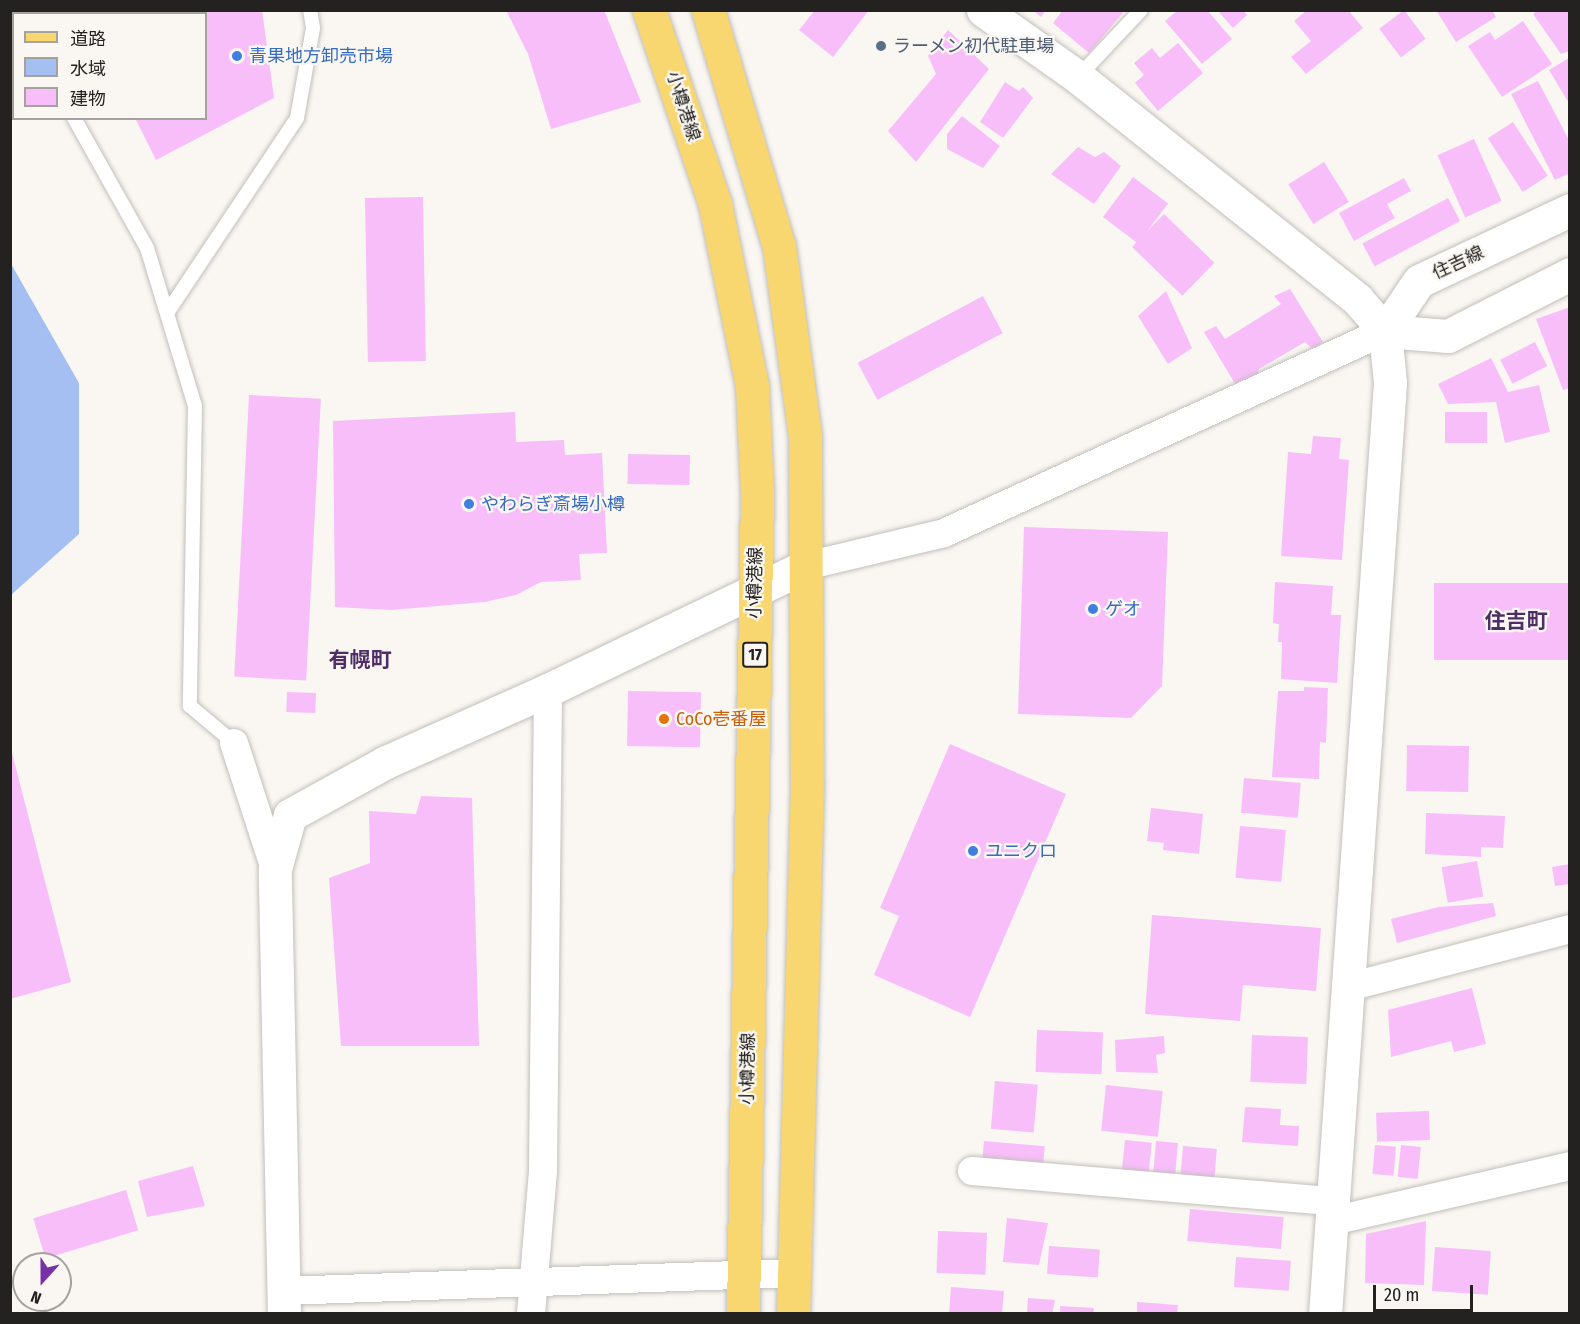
<!DOCTYPE html>
<html>
<head>
<meta charset="utf-8">
<style>
	body { margin:0 }
	#map { position:relative; width:1580px; height:1324px; overflow:hidden; background:#faf7f2; font-family:"Fira Sans Condensed","Noto Sans JP",sans-serif }
	div>[style] { position:absolute }
	.water>* { inset:0; background:#a6bff2 }
	.building>* { inset:0; background:#f8befa; transform-origin:0 0 }
	.roads { filter:drop-shadow(0 0 2px #c2bfbb) drop-shadow(0 0 2px #c2bfbb) }
	.service>* { height:14px; margin:-7px; padding:0 7px; transform-origin:7px; border-radius:7px; background:#fff }
	.minor>* { height:28px; margin:-14px; padding:0 14px; transform-origin:14px; border-radius:14px; background:#fff }
	.tertiary>* { height:33px; margin:-16.5px; padding:0 16.5px; transform-origin:16.5px; border-radius:16.5px; background:#fff }
	.primary>* { height:33px; margin:-16.5px; padding:0 16.5px; transform-origin:16.5px; border-radius:16.5px; background:#f8d771 }
	.dots>* { width:16px; height:16px; translate:-50% -50%; box-sizing:border-box; border:3px solid #faf7f2; border-radius:50% }
	span { translate:-50% -50%; white-space:nowrap; text-align:center; line-height:1.15; -webkit-text-stroke:4.5px #faf7f2; paint-order:stroke }
	.shield-label span { padding:2px 4px; background:#faf7f2; border:2px solid; border-radius:4px; -webkit-text-stroke-width:0 }
	.shield-label { font-size:16px; color:#232220; font-weight:700 }
	.service-label { font-size:18px; color:#4e5e75 }
	.left { translate:0 -50%; text-align:left }
	.shop-label { font-size:18px; color:#366cbe }
	.street-label { font-size:18px; color:#232220 }
	.food-label { font-size:18px; color:#c56008 }
	.quarter-label { font-size:21px; color:#4e2e66; font-weight:700 }
	.frame { position:absolute; inset:0; border:12px solid #232220; pointer-events:none }
	.legend { position:absolute; left:12px; top:12px; width:195px; height:108px; box-sizing:border-box; background:#faf7f2; border:2px solid #a4a29e; margin:0; padding:8px 10px; list-style:none; font-size:18px; color:#232220 }
	.legend li { display:flex; align-items:center; gap:12px; height:30px }
	.legend b { width:30px; border:2px solid #a4a29e }
	.north { position:absolute; left:12px; top:1252px; width:60px; height:60px; box-sizing:border-box; background:#faf7f2; border:2px solid #a4a29e; border-radius:50%; rotate:201deg; font-size:16px; font-weight:700; line-height:24px; text-align:center; color:#232220 }
	.north::after { content:''; display:block; margin:auto; width:21px; height:27px; background:#7731a4; clip-path:polygon(50% 0,100% 100%,50% 72%,0 100%) }
	.scale { position:absolute; left:1373px; top:1285px; width:100px; height:27px; box-sizing:border-box; border:3px solid #232220; border-top:0; padding-left:8px; font-size:18px; line-height:21px; white-space:nowrap; color:#232220; -webkit-text-stroke:4px #faf7f2; paint-order:stroke }
</style>
</head>
<body>
<div id="map">
	<div class="water">
		<div style="clip-path:polygon(10px 262px,79px 383px,79px 534px,11px 595px)"></div>
	</div>
	<div class="building">
		<div style="clip-path:polygon(64px 10px,262px 10px,274px 98px,156px 160px,135px 118px,206px 118px,206px 14px)"></div>
		<div style="clip-path:polygon(506px 10px,604px 10px,641px 102px,551px 129px,528px 54px)"></div>
		<div style="clip-path:polygon(815px 10px,869px 10px,833px 57px,799px 30px)"></div>
		<div style="clip-path:polygon(1033px 10px,1046px 10px,1041px 17px)"></div>
		<div style="clip-path:polygon(1063px 10px,1125px 10px,1089px 53px,1053px 23px)"></div>
		<div style="clip-path:polygon(1178px 10px,1207px 10px,1232px 39px,1202px 64px,1165px 21px)"></div>
		<div style="clip-path:polygon(1217px 10px,1243px 10px,1247px 15px,1233px 28px)"></div>
		<div style="clip-path:polygon(1307px 10px,1348px 10px,1363px 28px,1306px 74px,1291px 57px,1311px 41px,1294px 21px)"></div>
		<div style="left:1404px;top:10px;width:36px;height:31px;rotate:53deg"></div>
		<div style="clip-path:polygon(1436px 10px,1492px 10px,1496px 17px,1456px 42px)"></div>
		<div style="clip-path:polygon(1538px 10px,1570px 10px,1570px 51px,1561px 54px,1533px 14px)"></div>
		<div style="clip-path:polygon(1523px 21px,1552px 64px,1502px 97px,1468px 46px,1490px 32px,1495px 40px)"></div>
		<div style="clip-path:polygon(948px 30px,989px 69px,916px 162px,888px 131px,936px 74px,928px 56px)"></div>
		<div style="clip-path:polygon(1178px 43px,1203px 73px,1158px 111px,1135px 83px,1144px 75px,1134px 63px,1152px 48px,1160px 58px)"></div>
		<div style="clip-path:polygon(1569px 58px,1570px 59px,1570px 105px,1549px 70px)"></div>
		<div style="clip-path:polygon(1538px 81px,1570px 142px,1570px 173px,1555px 180px,1511px 94px)"></div>
		<div style="clip-path:polygon(1005px 82px,1019px 91px,1023px 87px,1033px 98px,1003px 138px,980px 122px)"></div>
		<div style="clip-path:polygon(962px 116px,1000px 146px,983px 168px,947px 149px,947px 134px)"></div>
		<div style="left:1513px;top:122px;width:64px;height:30px;rotate:57deg"></div>
		<div style="left:1474px;top:139px;width:68px;height:40px;rotate:66deg"></div>
		<div style="clip-path:polygon(1078px 147px,1095px 157px,1104px 152px,1121px 166px,1094px 204px,1051px 174px)"></div>
		<div style="left:1324px;top:162px;width:47px;height:42px;rotate:58deg"></div>
		<div style="left:1133px;top:177px;width:44px;height:50px;rotate:37deg"></div>
		<div style="clip-path:polygon(1404px 178px,1411px 191px,1387px 204px,1395px 218px,1354px 241px,1339px 213px)"></div>
		<div style="left:423px;top:197px;width:164px;height:58px;rotate:89deg"></div>
		<div style="left:1448px;top:198px;width:26px;height:97px;rotate:62deg"></div>
		<div style="left:1164px;top:214px;width:70px;height:46px;rotate:44deg"></div>
		<div style="clip-path:polygon(1290px 289px,1323px 342px,1313px 349px,1305px 342px,1259px 369px,1256px 379px,1237px 387px,1204px 332px,1216px 326px,1225px 339px,1281px 304px,1274px 296px)"></div>
		<div style="clip-path:polygon(1166px 291px,1192px 348px,1168px 364px,1138px 316px)"></div>
		<div style="left:983px;top:296px;width:42px;height:142px;rotate:62deg"></div>
		<div style="clip-path:polygon(1570px 307px,1570px 388px,1563px 390px,1536px 319px)"></div>
		<div style="left:1535px;top:342px;width:27px;height:39px;rotate:63deg"></div>
		<div style="clip-path:polygon(1491px 358px,1508px 392px,1539px 385px,1550px 432px,1505px 443px,1496px 402px,1448px 404px,1438px 384px)"></div>
		<div style="left:249px;top:395px;width:72px;height:282px;rotate:3deg"></div>
		<div style="clip-path:polygon(515px 412px,516px 442px,564px 440px,565px 455px,602px 453px,607px 553px,579px 554px,581px 580px,541px 582px,516px 595px,485px 602px,391px 610px,335px 607px,333px 421px)"></div>
		<div style="left:1445px;top:412px;width:42px;height:31px"></div>
		<div style="clip-path:polygon(1313px 436px,1341px 438px,1339px 459px,1349px 460px,1342px 560px,1281px 556px,1288px 452px,1311px 454px)"></div>
		<div style="left:628px;top:454px;width:62px;height:30px;rotate:1deg"></div>
		<div style="clip-path:polygon(1024px 527px,1168px 532px,1162px 686px,1131px 718px,1018px 714px)"></div>
		<div style="clip-path:polygon(1275px 582px,1333px 586px,1331px 615px,1341px 615px,1337px 683px,1281px 679px,1282px 642px,1278px 642px,1279px 624px,1273px 623px)"></div>
		<div style="left:1570px;top:583px;width:77px;height:136px;rotate:90deg"></div>
		<div style="clip-path:polygon(1304px 687px,1328px 688px,1326px 743px,1320px 742px,1319px 779px,1272px 777px,1278px 691px,1304px 691px)"></div>
		<div style="left:628px;top:691px;width:73px;height:55px;rotate:1deg"></div>
		<div style="left:287px;top:692px;width:29px;height:20px;rotate:2deg"></div>
		<div style="clip-path:polygon(950px 744px,1066px 794px,970px 1017px,874px 975px,899px 916px,880px 908px)"></div>
		<div style="clip-path:polygon(10px 745px,71px 982px,10px 999px)"></div>
		<div style="left:1407px;top:745px;width:62px;height:46px;rotate:1deg"></div>
		<div style="left:1244px;top:778px;width:57px;height:35px;rotate:5deg"></div>
		<div style="clip-path:polygon(421px 796px,472px 798px,479px 1046px,341px 1046px,329px 878px,370px 863px,369px 811px,416px 814px)"></div>
		<div style="clip-path:polygon(1151px 808px,1203px 814px,1199px 854px,1163px 850px,1164px 843px,1147px 841px)"></div>
		<div style="clip-path:polygon(1426px 813px,1505px 816px,1503px 848px,1481px 847px,1481px 857px,1425px 854px)"></div>
		<div style="left:1240px;top:826px;width:46px;height:52px;rotate:5deg"></div>
		<div style="left:1477px;top:861px;width:36px;height:36px;rotate:80deg"></div>
		<div style="clip-path:polygon(1570px 864px,1570px 884px,1555px 886px,1552px 867px)"></div>
		<div style="clip-path:polygon(1493px 903px,1496px 916px,1397px 943px,1391px 919px,1439px 907px)"></div>
		<div style="clip-path:polygon(1152px 915px,1321px 928px,1316px 991px,1243px 985px,1240px 1021px,1145px 1014px)"></div>
		<div style="clip-path:polygon(1472px 988px,1486px 1044px,1454px 1052px,1451px 1041px,1391px 1057px,1388px 1010px)"></div>
		<div style="left:1037px;top:1030px;width:66px;height:42px;rotate:2deg"></div>
		<div style="left:1252px;top:1035px;width:56px;height:47px;rotate:2deg"></div>
		<div style="clip-path:polygon(1164px 1036px,1165px 1053px,1156px 1055px,1158px 1073px,1116px 1072px,1115px 1040px)"></div>
		<div style="left:995px;top:1081px;width:43px;height:48px;rotate:5deg"></div>
		<div style="left:1106px;top:1085px;width:57px;height:46px;rotate:6deg"></div>
		<div style="clip-path:polygon(1245px 1107px,1281px 1109px,1280px 1125px,1299px 1126px,1298px 1146px,1242px 1142px)"></div>
		<div style="left:1429px;top:1111px;width:29px;height:53px;rotate:88deg"></div>
		<div style="left:1125px;top:1140px;width:27px;height:38px;rotate:6deg"></div>
		<div style="left:984px;top:1141px;width:61px;height:29px;rotate:5deg"></div>
		<div style="left:1156px;top:1141px;width:22px;height:39px;rotate:5deg"></div>
		<div style="left:1375px;top:1145px;width:21px;height:29px;rotate:5deg"></div>
		<div style="left:1401px;top:1145px;width:20px;height:32px;rotate:6deg"></div>
		<div style="left:1183px;top:1146px;width:34px;height:35px;rotate:5deg"></div>
		<div style="clip-path:polygon(193px 1166px,205px 1206px,147px 1217px,138px 1181px)"></div>
		<div style="left:126px;top:1190px;width:42px;height:97px;rotate:73deg"></div>
		<div style="left:1190px;top:1209px;width:94px;height:32px;rotate:5deg"></div>
		<div style="clip-path:polygon(1007px 1218px,1048px 1223px,1039px 1265px,1003px 1262px)"></div>
		<div style="clip-path:polygon(1426px 1221px,1424px 1285px,1365px 1283px,1366px 1234px)"></div>
		<div style="left:938px;top:1231px;width:49px;height:42px;rotate:2deg"></div>
		<div style="left:1049px;top:1246px;width:51px;height:28px;rotate:4deg"></div>
		<div style="left:1435px;top:1247px;width:56px;height:44px;rotate:4deg"></div>
		<div style="left:1236px;top:1257px;width:55px;height:30px;rotate:4deg"></div>
		<div style="clip-path:polygon(951px 1287px,1004px 1291px,1002px 1314px,949px 1314px)"></div>
		<div style="clip-path:polygon(1028px 1298px,1055px 1300px,1052px 1314px,1027px 1314px)"></div>
		<div style="clip-path:polygon(1137px 1302px,1178px 1305px,1177px 1314px,1137px 1314px)"></div>
		<div style="clip-path:polygon(1060px 1306px,1094px 1308px,1093px 1314px,1060px 1314px)"></div>
	</div>
	<div class="roads">
		<div class="service">
			<div style="left:13px;top:10px;width:4px;rotate:63deg"></div>
			<div style="left:1078px;top:77px;width:92px;rotate:-46.8deg"></div>
			<div style="left:74px;top:118px;width:149px;rotate:60.7deg"></div>
			<div style="left:147px;top:248px;width:165px;rotate:73.1deg"></div>
			<div style="left:195px;top:406px;width:300px;rotate:91deg"></div>
			<div style="left:190px;top:706px;width:57px;rotate:40.1deg"></div>
			<div style="left:167px;top:313px;width:234px;rotate:-56.3deg"></div>
			<div style="left:297px;top:118px;width:91px;rotate:-79.9deg"></div>
			<div style="left:313px;top:28px;width:18px;rotate:-99deg"></div>
		</div>
		<div class="minor">
			<div style="left:806px;top:566px;width:142px;rotate:-13.4deg"></div>
			<div style="left:944px;top:533px;width:485px;rotate:-24.6deg"></div>
			<div style="left:234px;top:743px;width:133px;rotate:72deg"></div>
			<div style="left:1349px;top:987px;width:228px;rotate:-14.7deg"></div>
			<div style="left:972px;top:1171px;width:362px;rotate:4.8deg"></div>
			<div style="left:1332px;top:1221px;width:244px;rotate:-13deg"></div>
			<div style="left:283px;top:1291px;width:511px;rotate:-2.02deg"></div>
			<div style="left:531px;top:1314px;width:144px;rotate:-85.2deg"></div>
			<div style="left:543px;top:1170px;width:480px;rotate:-89.4deg"></div>
		</div>
		<div class="tertiary">
			<div style="left:983px;top:10px;width:116px;rotate:35.2deg"></div>
			<div style="left:1078px;top:77px;width:357px;rotate:38.5deg"></div>
			<div style="left:1357px;top:299px;width:43px;rotate:48.8deg"></div>
			<div style="left:1385px;top:331px;width:52px;rotate:84.5deg"></div>
			<div style="left:1390px;top:383px;width:933px;rotate:93.99deg"></div>
			<div style="left:1385px;top:331px;width:60px;rotate:-55.8deg"></div>
			<div style="left:1419px;top:281px;width:167px;rotate:-25.2deg"></div>
			<div style="left:1385px;top:331px;width:63px;rotate:4.5deg"></div>
			<div style="left:1448px;top:336px;width:137px;rotate:-26.9deg"></div>
			<div style="left:284px;top:1314px;width:445px;rotate:-91.2deg"></div>
			<div style="left:275px;top:869px;width:56px;rotate:-74.5deg"></div>
			<div style="left:290px;top:815px;width:110px;rotate:-28.9deg"></div>
			<div style="left:386px;top:762px;width:177px;rotate:-24deg"></div>
			<div style="left:548px;top:690px;width:286px;rotate:-25.7deg"></div>
		</div>
		<div class="primary">
			<div style="left:649px;top:10px;width:205px;rotate:71.2deg"></div>
			<div style="left:715px;top:204px;width:186px;rotate:78.5deg"></div>
			<div style="left:752px;top:386px;width:107px;rotate:87.3deg"></div>
			<div style="left:757px;top:493px;width:821px;rotate:90.98deg"></div>
			<div style="left:708px;top:10px;width:246px;rotate:73.3deg"></div>
			<div style="left:779px;top:246px;width:193px;rotate:82.2deg"></div>
			<div style="left:805px;top:437px;width:347px;rotate:89.7deg"></div>
			<div style="left:807px;top:784px;width:530px;rotate:91.51deg"></div>
		</div>
	</div>
	<div class="dots">
		<div style="left:881px;top:46px;background:#5c6f8a"></div>
		<div style="left:237px;top:56px;background:#3f7fe0"></div>
		<div style="left:469px;top:504px;background:#3f7fe0"></div>
		<div style="left:1093px;top:609px;background:#3f7fe0"></div>
		<div style="left:664px;top:719px;background:#e8710a"></div>
		<div style="left:973px;top:851px;background:#3f7fe0"></div>
	</div>
	<div class="shield-label">
		<span style="left:755px;top:655px">17</span>
	</div>
	<div class="service-label">
		<span class="left" style="left:893px;top:46px">ラーメン初代駐車場</span>
	</div>
	<div class="shop-label">
		<span class="left" style="left:249px;top:56px">青果地方卸売市場</span>
		<span class="left" style="left:481px;top:504px">やわらぎ斎場小樽</span>
		<span class="left" style="left:1105px;top:609px">ゲオ</span>
		<span class="left" style="left:985px;top:851px">ユニクロ</span>
	</div>
	<div class="street-label">
		<span style="left:683px;top:106px;rotate:72deg">小樽港線</span>
		<span style="left:1458px;top:263px;rotate:-25deg">住吉線</span>
		<span style="left:755px;top:583px;rotate:-89deg">小樽港線</span>
		<span style="left:748px;top:1069px;rotate:-89deg">小樽港線</span>
	</div>
	<div class="food-label">
		<span class="left" style="left:676px;top:719px">CoCo壱番屋</span>
	</div>
	<div class="quarter-label">
		<span style="left:1516px;top:621px">住吉町</span>
		<span style="left:360px;top:660px">有幌町</span>
	</div>
	<div class="frame"></div>
	<ul class="legend">
	<li><b style="height:8px;background:#f8d771"></b>道路</li>
	<li><b style="height:16px;background:#a6bff2"></b>水域</li>
	<li><b style="height:16px;background:#f8befa"></b>建物</li>
	</ul>
	<div class="north">N</div>
	<div class="scale">20 m</div>
</div>
</body>
</html>
